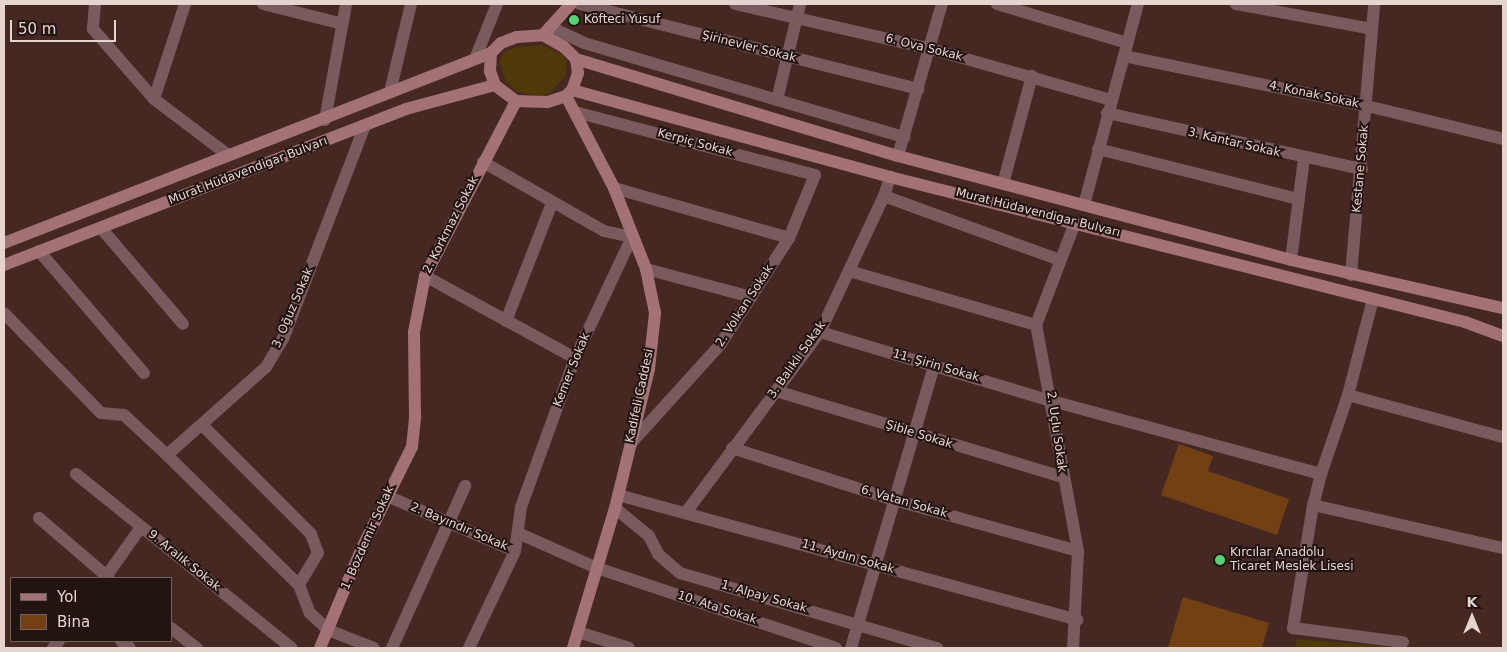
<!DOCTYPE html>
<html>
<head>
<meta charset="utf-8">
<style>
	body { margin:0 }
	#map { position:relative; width:1507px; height:652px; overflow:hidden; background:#452821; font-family:"DejaVu Sans",sans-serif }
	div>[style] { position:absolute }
	.green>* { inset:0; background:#503908 }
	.building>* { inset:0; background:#724013 }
	.street>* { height:12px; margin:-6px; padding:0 6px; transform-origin:6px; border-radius:6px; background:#795b5e }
	.secondary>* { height:12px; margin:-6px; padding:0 6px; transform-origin:6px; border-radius:6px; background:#a27277 }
	.dots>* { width:14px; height:14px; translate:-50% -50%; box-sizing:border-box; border:2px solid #221511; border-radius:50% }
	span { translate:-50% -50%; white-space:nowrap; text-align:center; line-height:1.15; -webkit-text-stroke:4px #221511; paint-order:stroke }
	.poi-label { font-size:12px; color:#e8d4cf }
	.left { translate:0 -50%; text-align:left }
	.street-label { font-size:12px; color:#e8d4cf }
	.frame { position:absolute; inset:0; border:5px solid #e8d4cf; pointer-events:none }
	.legend { position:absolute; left:10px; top:577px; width:162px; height:65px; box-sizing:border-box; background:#221511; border:1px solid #71615d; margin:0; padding:6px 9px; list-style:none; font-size:15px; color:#e8d4cf }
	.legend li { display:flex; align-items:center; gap:10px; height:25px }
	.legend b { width:25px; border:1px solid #71615d }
	.north { position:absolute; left:1447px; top:592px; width:50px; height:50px; -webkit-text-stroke:4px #221511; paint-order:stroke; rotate:0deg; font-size:14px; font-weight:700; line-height:20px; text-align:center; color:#e8d4cf }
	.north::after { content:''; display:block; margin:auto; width:18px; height:22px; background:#e8d4cf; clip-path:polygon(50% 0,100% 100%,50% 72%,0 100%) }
	.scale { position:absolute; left:10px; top:20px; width:106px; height:22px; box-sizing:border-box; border:2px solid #e8d4cf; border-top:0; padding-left:6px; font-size:15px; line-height:18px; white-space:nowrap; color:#e8d4cf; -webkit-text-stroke:4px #221511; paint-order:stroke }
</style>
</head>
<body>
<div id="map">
	<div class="green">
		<div style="clip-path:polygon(542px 45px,563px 55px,567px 63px,566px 75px,551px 92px,542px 96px,517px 92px,506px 82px,499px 60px,505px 52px,516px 47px)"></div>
		<div style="clip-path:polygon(1297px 639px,1400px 648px,1295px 648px)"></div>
	</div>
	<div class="building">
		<div style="clip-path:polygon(1179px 444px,1213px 456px,1208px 471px,1289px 499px,1277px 535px,1161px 495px)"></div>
		<div style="clip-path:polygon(1183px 597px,1269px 623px,1262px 648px,1168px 648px)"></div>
	</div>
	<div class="street">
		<div style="left:95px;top:4px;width:25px;rotate:95deg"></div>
		<div style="left:93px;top:29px;width:93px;rotate:48.9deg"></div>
		<div style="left:154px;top:99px;width:93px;rotate:37.1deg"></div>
		<div style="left:263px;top:4px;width:82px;rotate:14deg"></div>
		<div style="left:580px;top:4px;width:349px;rotate:14.1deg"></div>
		<div style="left:735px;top:4px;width:201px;rotate:12.9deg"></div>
		<div style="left:931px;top:49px;width:187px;rotate:15.8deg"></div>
		<div style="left:997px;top:4px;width:136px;rotate:16.7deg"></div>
		<div style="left:1236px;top:4px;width:138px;rotate:10.4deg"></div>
		<div style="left:550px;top:27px;width:38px;rotate:25deg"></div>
		<div style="left:584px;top:43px;width:334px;rotate:16.4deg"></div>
		<div style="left:1124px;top:56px;width:248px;rotate:11.6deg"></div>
		<div style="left:1367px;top:106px;width:140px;rotate:13.6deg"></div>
		<div style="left:475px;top:59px;width:59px;rotate:-68.2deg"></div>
		<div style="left:390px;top:92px;width:90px;rotate:-76.6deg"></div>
		<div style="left:154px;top:99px;width:100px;rotate:-71.9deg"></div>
		<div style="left:777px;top:100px;width:99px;rotate:-76.5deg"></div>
		<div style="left:575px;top:112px;width:248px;rotate:14.7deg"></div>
		<div style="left:815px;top:175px;width:68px;rotate:112.4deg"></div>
		<div style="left:789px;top:238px;width:127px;rotate:122.8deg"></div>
		<div style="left:720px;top:345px;width:132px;rotate:132.2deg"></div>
		<div style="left:1107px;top:113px;width:261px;rotate:12.4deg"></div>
		<div style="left:325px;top:120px;width:118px;rotate:-79.7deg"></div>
		<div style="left:1098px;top:149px;width:207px;rotate:14deg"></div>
		<div style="left:898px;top:156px;width:158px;rotate:-73.9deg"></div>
		<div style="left:483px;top:162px;width:139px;rotate:29.7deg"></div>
		<div style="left:604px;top:231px;width:29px;rotate:12deg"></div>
		<div style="left:632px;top:237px;width:134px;rotate:115.2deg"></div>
		<div style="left:575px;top:358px;width:158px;rotate:109.9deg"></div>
		<div style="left:521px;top:507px;width:44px;rotate:97.8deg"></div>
		<div style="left:1003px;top:184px;width:112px;rotate:-75deg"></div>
		<div style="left:614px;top:188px;width:182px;rotate:15.9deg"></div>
		<div style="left:884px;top:196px;width:187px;rotate:20deg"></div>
		<div style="left:1084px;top:205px;width:208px;rotate:-75deg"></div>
		<div style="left:101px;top:228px;width:126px;rotate:49.5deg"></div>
		<div style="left:39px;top:251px;width:161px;rotate:49.3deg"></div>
		<div style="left:1291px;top:260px;width:103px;rotate:-82.7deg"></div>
		<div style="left:646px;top:269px;width:109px;rotate:14.9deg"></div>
		<div style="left:849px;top:271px;width:195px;rotate:16.1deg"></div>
		<div style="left:1351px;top:275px;width:272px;rotate:-85.1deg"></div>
		<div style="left:425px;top:276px;width:171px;rotate:28.7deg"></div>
		<div style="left:4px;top:313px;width:139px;rotate:45.9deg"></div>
		<div style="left:101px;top:413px;width:23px;rotate:5deg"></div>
		<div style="left:124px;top:415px;width:59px;rotate:42.9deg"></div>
		<div style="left:167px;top:455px;width:185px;rotate:44.6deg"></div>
		<div style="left:299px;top:585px;width:30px;rotate:69deg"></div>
		<div style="left:310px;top:613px;width:25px;rotate:43deg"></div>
		<div style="left:328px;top:630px;width:49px;rotate:21.4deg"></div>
		<div style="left:506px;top:321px;width:127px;rotate:-68.7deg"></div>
		<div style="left:820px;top:332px;width:242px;rotate:16.6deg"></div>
		<div style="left:1052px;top:401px;width:279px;rotate:15.2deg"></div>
		<div style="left:1321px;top:474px;width:32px;rotate:104deg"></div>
		<div style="left:1313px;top:505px;width:125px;rotate:99.2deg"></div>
		<div style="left:1293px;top:628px;width:111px;rotate:7.3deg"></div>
		<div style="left:776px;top:391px;width:299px;rotate:16.7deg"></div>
		<div style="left:1348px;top:395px;width:161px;rotate:15.2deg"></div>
		<div style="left:202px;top:425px;width:154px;rotate:45deg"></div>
		<div style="left:311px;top:534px;width:20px;rotate:70deg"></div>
		<div style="left:318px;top:553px;width:37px;rotate:121deg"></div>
		<div style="left:732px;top:448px;width:170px;rotate:17.8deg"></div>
		<div style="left:894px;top:500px;width:191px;rotate:15.5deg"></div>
		<div style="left:167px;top:455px;width:132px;rotate:-41.6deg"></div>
		<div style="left:266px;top:367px;width:33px;rotate:-59deg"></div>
		<div style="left:283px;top:339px;width:229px;rotate:-69deg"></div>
		<div style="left:76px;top:474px;width:277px;rotate:38.9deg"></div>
		<div style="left:1321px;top:474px;width:83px;rotate:-71.1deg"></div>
		<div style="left:1348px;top:395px;width:99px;rotate:-75.4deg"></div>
		<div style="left:618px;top:495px;width:476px;rotate:15.2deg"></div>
		<div style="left:387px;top:496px;width:139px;rotate:23.3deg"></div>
		<div style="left:515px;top:551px;width:107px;rotate:115.4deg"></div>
		<div style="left:1313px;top:505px;width:195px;rotate:12.8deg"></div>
		<div style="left:615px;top:508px;width:44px;rotate:39.5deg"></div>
		<div style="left:649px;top:536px;width:20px;rotate:63deg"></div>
		<div style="left:658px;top:554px;width:29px;rotate:41deg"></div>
		<div style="left:680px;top:573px;width:268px;rotate:16.3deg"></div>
		<div style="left:687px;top:511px;width:223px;rotate:-53.4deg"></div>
		<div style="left:820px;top:332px;width:150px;rotate:-64.8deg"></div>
		<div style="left:884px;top:196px;width:20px;rotate:-72deg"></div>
		<div style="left:39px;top:518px;width:92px;rotate:40.6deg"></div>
		<div style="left:520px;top:534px;width:84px;rotate:23.8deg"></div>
		<div style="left:597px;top:568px;width:252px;rotate:18.5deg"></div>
		<div style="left:105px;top:578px;width:62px;rotate:-54.8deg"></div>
		<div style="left:171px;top:628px;width:33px;rotate:38deg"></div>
		<div style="left:578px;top:632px;width:53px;rotate:17.4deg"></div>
		<div style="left:121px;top:641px;width:11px;rotate:38deg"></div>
		<div style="left:53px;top:648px;width:9px;rotate:-49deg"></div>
		<div style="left:392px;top:648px;width:178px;rotate:-65.7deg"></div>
		<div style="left:851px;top:648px;width:294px;rotate:-73.6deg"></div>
		<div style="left:1073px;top:648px;width:97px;rotate:-87deg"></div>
		<div style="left:1078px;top:551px;width:230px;rotate:-100.5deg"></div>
		<div style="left:1036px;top:325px;width:109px;rotate:-69.1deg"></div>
	</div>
	<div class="secondary">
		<div style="left:543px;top:35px;width:24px;rotate:30deg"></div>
		<div style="left:564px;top:47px;width:17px;rotate:45deg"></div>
		<div style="left:576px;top:59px;width:14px;rotate:82deg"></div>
		<div style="left:578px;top:73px;width:18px;rotate:109deg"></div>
		<div style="left:572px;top:90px;width:8px;rotate:135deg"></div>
		<div style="left:566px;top:96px;width:20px;rotate:162deg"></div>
		<div style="left:547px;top:102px;width:31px;rotate:-178deg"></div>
		<div style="left:516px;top:101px;width:26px;rotate:-143deg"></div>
		<div style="left:495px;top:85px;width:15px;rotate:-110deg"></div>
		<div style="left:490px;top:71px;width:18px;rotate:-87deg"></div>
		<div style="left:491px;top:53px;width:14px;rotate:-45deg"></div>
		<div style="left:501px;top:43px;width:17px;rotate:-21deg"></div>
		<div style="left:517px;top:37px;width:26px;rotate:-4deg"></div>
		<div style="left:543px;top:35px;width:42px;rotate:-47.9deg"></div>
		<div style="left:576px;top:59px;width:336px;rotate:16.8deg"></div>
		<div style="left:898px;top:156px;width:407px;rotate:14.8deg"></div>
		<div style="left:1291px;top:260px;width:217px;rotate:12.8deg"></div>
		<div style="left:572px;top:90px;width:330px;rotate:15.3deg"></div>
		<div style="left:890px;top:177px;width:593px;rotate:14.15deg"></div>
		<div style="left:1465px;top:322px;width:40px;rotate:20.2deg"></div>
		<div style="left:566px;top:96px;width:104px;rotate:62.4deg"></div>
		<div style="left:614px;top:188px;width:87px;rotate:68.4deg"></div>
		<div style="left:646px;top:269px;width:45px;rotate:78.4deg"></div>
		<div style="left:655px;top:313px;width:56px;rotate:96.1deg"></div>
		<div style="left:649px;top:369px;width:143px;rotate:103.7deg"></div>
		<div style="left:615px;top:508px;width:146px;rotate:106.7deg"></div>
		<div style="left:4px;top:243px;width:523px;rotate:-21.31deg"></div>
		<div style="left:4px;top:265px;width:431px;rotate:-21.2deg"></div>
		<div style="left:406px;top:109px;width:92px;rotate:-15.1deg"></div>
		<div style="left:320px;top:648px;width:106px;rotate:-67.3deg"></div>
		<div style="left:361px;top:550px;width:115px;rotate:-63.7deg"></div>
		<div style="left:412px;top:447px;width:31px;rotate:-84deg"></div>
		<div style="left:415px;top:416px;width:84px;rotate:-90.7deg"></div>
		<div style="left:414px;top:332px;width:57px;rotate:-78.9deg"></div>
		<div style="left:425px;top:276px;width:197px;rotate:-62.5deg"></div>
	</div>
	<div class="dots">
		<div style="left:574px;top:20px;background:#51d674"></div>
		<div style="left:1220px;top:560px;background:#51d674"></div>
	</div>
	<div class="poi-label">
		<span class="left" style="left:584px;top:20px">Köfteci Yusuf</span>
		<span class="left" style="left:1230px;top:560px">Kırcılar Anadolu<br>Ticaret Meslek Lisesi</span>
	</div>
	<div class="street-label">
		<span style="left:749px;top:47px;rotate:14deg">Şirinevler Sokak</span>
		<span style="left:924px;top:48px;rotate:14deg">6. Ova Sokak</span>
		<span style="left:1314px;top:95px;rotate:12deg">4. Konak Sokak</span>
		<span style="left:695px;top:143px;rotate:15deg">Kerpiç Sokak</span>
		<span style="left:1234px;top:143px;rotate:13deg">3. Kantar Sokak</span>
		<span style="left:1361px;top:169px;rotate:-85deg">Kestane Sokak</span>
		<span style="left:248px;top:171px;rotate:-21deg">Murat Hüdavendigar Bulvarı</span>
		<span style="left:1038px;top:213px;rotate:14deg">Murat Hüdavendigar Bulvarı</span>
		<span style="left:451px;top:225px;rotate:-63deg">2. Korkmaz Sokak</span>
		<span style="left:745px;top:306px;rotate:-57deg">2. Volkan Sokak</span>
		<span style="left:293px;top:308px;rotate:-67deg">3. Oğuz Sokak</span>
		<span style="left:797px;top:360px;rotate:-55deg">3. Balıklı Sokak</span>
		<span style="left:936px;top:366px;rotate:16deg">11. Şirin Sokak</span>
		<span style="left:572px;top:370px;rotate:-68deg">Kemer Sokak</span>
		<span style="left:640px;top:396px;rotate:-78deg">Kadifeli Caddesi</span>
		<span style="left:1056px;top:432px;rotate:82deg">2. Uçlu Sokak</span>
		<span style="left:919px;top:435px;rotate:17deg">Şible Sokak</span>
		<span style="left:904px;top:502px;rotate:16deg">6. Vatan Sokak</span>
		<span style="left:459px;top:527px;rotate:23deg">2. Bayındır Sokak</span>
		<span style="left:368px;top:538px;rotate:-66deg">1. Bozdemir Sokak</span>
		<span style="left:848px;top:557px;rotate:16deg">11. Aydın Sokak</span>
		<span style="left:184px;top:561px;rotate:39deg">9. Aralık Sokak</span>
		<span style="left:764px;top:597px;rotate:16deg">1. Alpay Sokak</span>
		<span style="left:717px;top:608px;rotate:18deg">10. Ata Sokak</span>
	</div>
	<div class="frame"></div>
	<ul class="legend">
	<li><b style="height:6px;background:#a27277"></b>Yol</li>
	<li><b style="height:14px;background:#724013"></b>Bina</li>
	</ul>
	<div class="north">K</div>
	<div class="scale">50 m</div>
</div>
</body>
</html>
